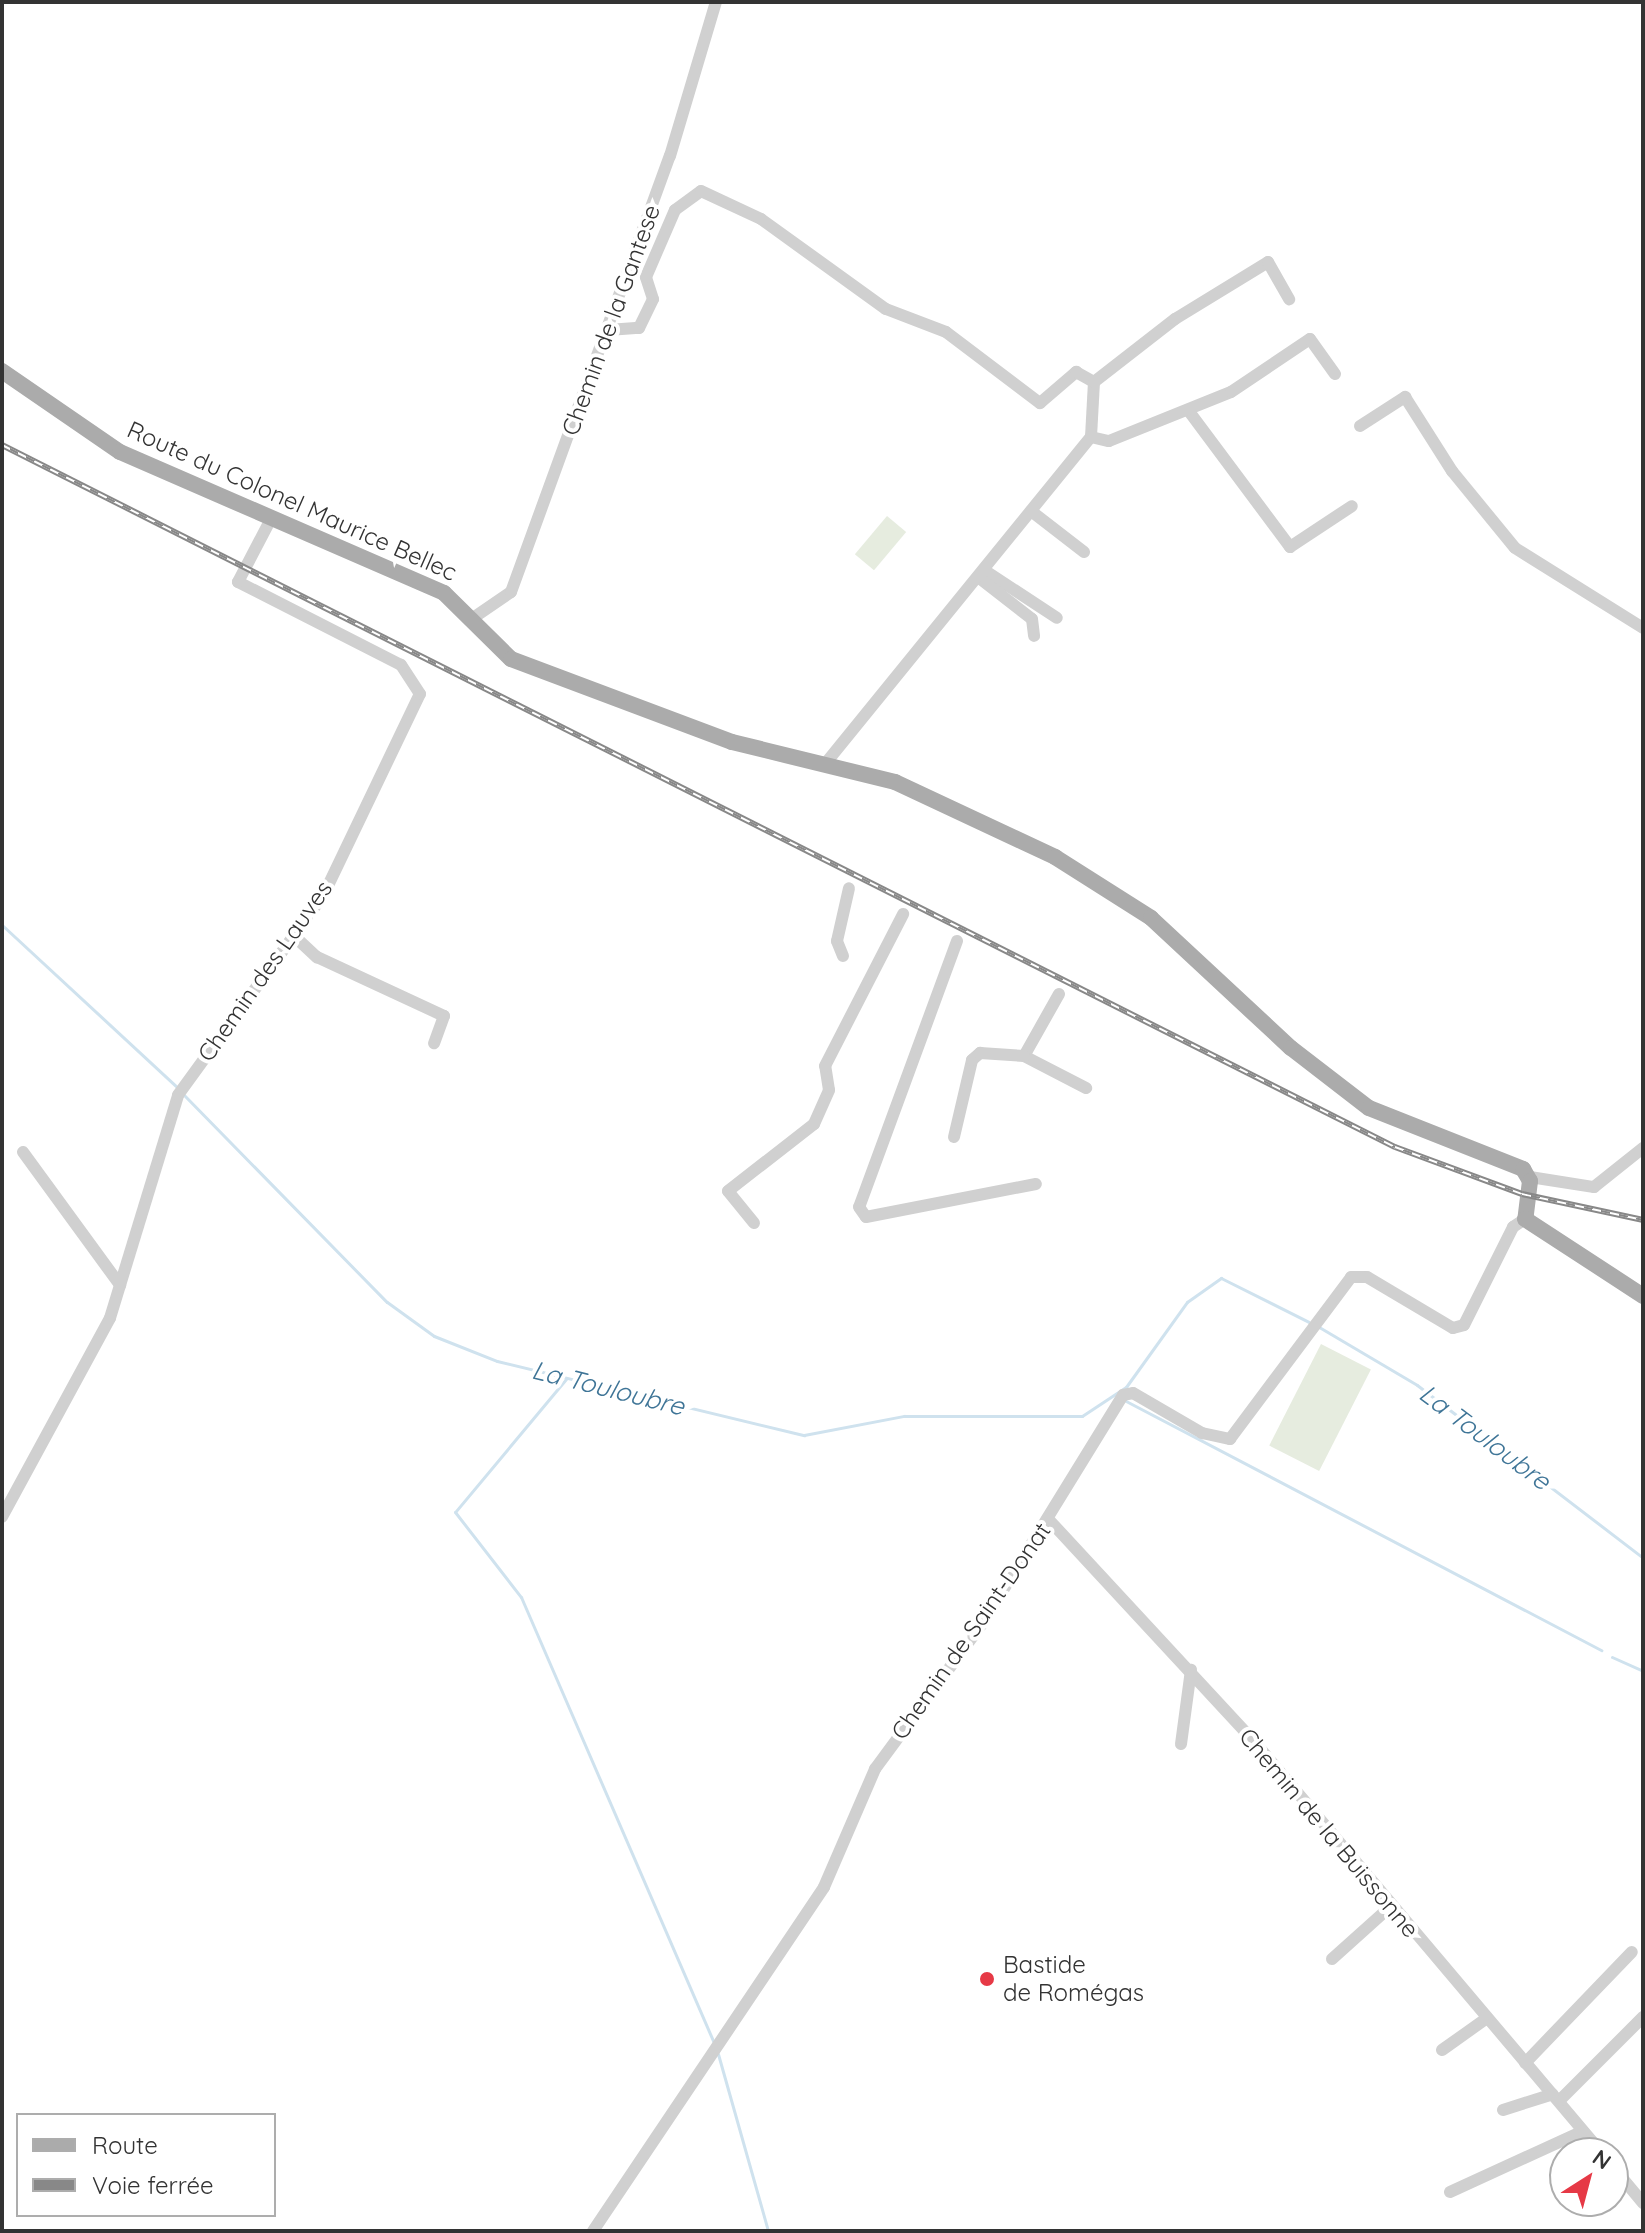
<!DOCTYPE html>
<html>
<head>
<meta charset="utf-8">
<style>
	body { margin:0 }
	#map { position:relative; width:1645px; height:2233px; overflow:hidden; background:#fff; font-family:Quicksand,sans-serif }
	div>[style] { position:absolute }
	.green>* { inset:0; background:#e6ecdf; transform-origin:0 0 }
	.stream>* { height:3px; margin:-1.5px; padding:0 1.5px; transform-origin:1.5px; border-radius:1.5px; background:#cfe2ee }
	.minor>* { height:12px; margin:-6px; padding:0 6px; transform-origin:6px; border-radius:6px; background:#d0d0d0 }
	.major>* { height:16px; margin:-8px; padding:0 8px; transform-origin:8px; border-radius:8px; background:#ababab }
	.rail>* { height:6px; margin-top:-3px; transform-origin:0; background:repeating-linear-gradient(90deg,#fff 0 9px,#888 0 18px); box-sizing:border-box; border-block:2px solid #888 }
	.dots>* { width:22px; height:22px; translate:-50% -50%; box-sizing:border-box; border:4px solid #fff; border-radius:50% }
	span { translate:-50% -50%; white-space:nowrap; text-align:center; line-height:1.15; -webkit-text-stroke:8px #fff; paint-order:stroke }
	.street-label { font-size:24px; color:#333 }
	.poi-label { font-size:24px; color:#333 }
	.left { translate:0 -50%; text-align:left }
	.water-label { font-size:26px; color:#3f7597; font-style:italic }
	.frame { position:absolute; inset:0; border:4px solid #333; pointer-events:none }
	.legend { position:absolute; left:16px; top:2113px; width:260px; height:104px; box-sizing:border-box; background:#fff; border:2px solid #adadad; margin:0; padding:10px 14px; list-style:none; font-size:24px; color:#333 }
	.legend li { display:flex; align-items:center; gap:16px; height:40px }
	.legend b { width:40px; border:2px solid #adadad }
	.north { position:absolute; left:1549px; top:2137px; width:80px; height:80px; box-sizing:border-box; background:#fff; border:2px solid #adadad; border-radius:50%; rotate:36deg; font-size:22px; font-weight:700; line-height:32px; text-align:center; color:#333 }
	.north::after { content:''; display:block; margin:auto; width:28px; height:36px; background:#e63946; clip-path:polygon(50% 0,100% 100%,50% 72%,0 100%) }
</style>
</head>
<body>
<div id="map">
	<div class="green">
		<div style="left:887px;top:516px;width:25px;height:50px;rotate:40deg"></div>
		<div style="left:1321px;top:1344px;width:56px;height:114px;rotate:27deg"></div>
	</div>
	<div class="stream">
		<div style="left:2px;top:925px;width:240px;rotate:42.8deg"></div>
		<div style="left:183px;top:1094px;width:291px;rotate:45.6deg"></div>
		<div style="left:387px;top:1302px;width:58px;rotate:35.9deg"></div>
		<div style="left:434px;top:1336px;width:68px;rotate:21.6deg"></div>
		<div style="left:497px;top:1361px;width:316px;rotate:13.6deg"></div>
		<div style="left:804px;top:1435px;width:102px;rotate:-10.8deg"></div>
		<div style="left:904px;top:1416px;width:178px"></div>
		<div style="left:1082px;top:1416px;width:53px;rotate:-33.4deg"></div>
		<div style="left:1126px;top:1387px;width:105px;rotate:-54.3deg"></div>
		<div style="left:1187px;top:1302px;width:42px;rotate:-35.2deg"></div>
		<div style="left:1221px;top:1278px;width:98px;rotate:26.6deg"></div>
		<div style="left:1319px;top:1327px;width:114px;rotate:30.6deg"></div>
		<div style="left:1417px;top:1385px;width:285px;rotate:37.4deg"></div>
		<div style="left:566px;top:1379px;width:173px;rotate:129.8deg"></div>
		<div style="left:455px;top:1512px;width:108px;rotate:52.2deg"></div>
		<div style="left:521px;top:1597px;width:487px;rotate:66.6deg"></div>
		<div style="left:1124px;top:1400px;width:539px;rotate:27.66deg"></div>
		<div style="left:1612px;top:1657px;width:34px;rotate:24deg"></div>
		<div style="left:718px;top:2054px;width:184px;rotate:74.2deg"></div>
	</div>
	<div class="minor">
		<div style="left:608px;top:330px;width:31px;rotate:-4deg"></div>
		<div style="left:639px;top:328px;width:32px;rotate:-64deg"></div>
		<div style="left:653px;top:299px;width:23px;rotate:-108deg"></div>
		<div style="left:646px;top:277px;width:73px;rotate:-66.6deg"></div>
		<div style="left:675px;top:210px;width:32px;rotate:-36deg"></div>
		<div style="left:701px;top:191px;width:66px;rotate:25deg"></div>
		<div style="left:761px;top:219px;width:154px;rotate:35.8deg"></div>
		<div style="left:886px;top:309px;width:64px;rotate:21deg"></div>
		<div style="left:946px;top:332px;width:118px;rotate:37.1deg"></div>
		<div style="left:1040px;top:403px;width:48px;rotate:-40.7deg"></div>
		<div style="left:1076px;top:372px;width:21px;rotate:29deg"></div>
		<div style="left:1188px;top:410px;width:171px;rotate:53.3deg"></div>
		<div style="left:1290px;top:547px;width:74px;rotate:-33.5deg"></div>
		<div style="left:1360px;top:426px;width:54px;rotate:-32.8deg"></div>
		<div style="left:1405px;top:397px;width:88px;rotate:57.6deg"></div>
		<div style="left:1452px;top:471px;width:99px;rotate:50.7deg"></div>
		<div style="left:1515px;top:548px;width:151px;rotate:32deg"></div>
		<div style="left:1091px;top:437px;width:55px;rotate:-86.9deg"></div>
		<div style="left:1094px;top:382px;width:103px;rotate:-37.9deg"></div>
		<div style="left:1175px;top:319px;width:109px;rotate:-31.5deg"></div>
		<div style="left:1268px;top:262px;width:43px;rotate:60.4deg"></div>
		<div style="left:1031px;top:511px;width:67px;rotate:37.7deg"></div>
		<div style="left:984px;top:570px;width:87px;rotate:33.3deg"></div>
		<div style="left:978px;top:577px;width:68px;rotate:37.9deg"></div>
		<div style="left:1032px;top:619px;width:17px;rotate:83deg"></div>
		<div style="left:473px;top:618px;width:46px;rotate:-34.4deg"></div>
		<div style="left:511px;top:592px;width:464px;rotate:-70deg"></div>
		<div style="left:670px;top:156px;width:161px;rotate:-73.4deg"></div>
		<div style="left:825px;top:764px;width:422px;rotate:-50.9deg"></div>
		<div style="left:1091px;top:437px;width:18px;rotate:13deg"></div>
		<div style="left:1109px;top:441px;width:131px;rotate:-21.9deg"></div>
		<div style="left:1231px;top:392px;width:95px;rotate:-33.9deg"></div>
		<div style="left:1310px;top:339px;width:43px;rotate:54.5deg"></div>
		<div style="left:293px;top:935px;width:33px;rotate:43deg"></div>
		<div style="left:317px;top:957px;width:140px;rotate:24.9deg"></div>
		<div style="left:444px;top:1016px;width:29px;rotate:110deg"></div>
		<div style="left:957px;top:941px;width:283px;rotate:110.2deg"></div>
		<div style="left:859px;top:1207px;width:12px;rotate:55deg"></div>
		<div style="left:866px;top:1217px;width:173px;rotate:-11deg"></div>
		<div style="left:843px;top:956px;width:16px;rotate:-112deg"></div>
		<div style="left:837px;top:941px;width:54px;rotate:-77.2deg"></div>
		<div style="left:1059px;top:994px;width:71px;rotate:119.4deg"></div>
		<div style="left:1024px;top:1056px;width:70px;rotate:27.3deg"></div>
		<div style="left:954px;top:1137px;width:79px;rotate:-76.8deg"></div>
		<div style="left:972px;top:1060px;width:11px;rotate:-41deg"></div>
		<div style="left:980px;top:1053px;width:44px;rotate:3.9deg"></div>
		<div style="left:23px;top:1152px;width:165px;rotate:53.9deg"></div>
		<div style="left:1530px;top:1177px;width:65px;rotate:8.9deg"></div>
		<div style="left:1594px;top:1187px;width:63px;rotate:-38.5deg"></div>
		<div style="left:754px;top:1223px;width:41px;rotate:-129.1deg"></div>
		<div style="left:728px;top:1191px;width:109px;rotate:-37.9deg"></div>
		<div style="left:814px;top:1124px;width:37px;rotate:-66deg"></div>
		<div style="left:829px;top:1090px;width:24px;rotate:-99deg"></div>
		<div style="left:825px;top:1066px;width:171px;rotate:-62.8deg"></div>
		<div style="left:2px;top:1517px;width:226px;rotate:-61.5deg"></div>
		<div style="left:110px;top:1318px;width:233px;rotate:-73deg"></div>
		<div style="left:178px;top:1095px;width:248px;rotate:-54deg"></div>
		<div style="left:324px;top:894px;width:222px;rotate:-64.4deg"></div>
		<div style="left:420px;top:694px;width:35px;rotate:-123deg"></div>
		<div style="left:401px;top:665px;width:183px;rotate:-153deg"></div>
		<div style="left:238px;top:582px;width:73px;rotate:-62.4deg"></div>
		<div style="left:1050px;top:1521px;width:306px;rotate:47.2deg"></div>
		<div style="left:1258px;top:1746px;width:533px;rotate:49.8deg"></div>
		<div style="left:1181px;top:1744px;width:75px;rotate:-82.3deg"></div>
		<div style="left:1332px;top:1959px;width:78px;rotate:-41.9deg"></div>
		<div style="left:1442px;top:2050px;width:55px;rotate:-35.4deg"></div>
		<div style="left:1525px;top:2063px;width:154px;rotate:-46.1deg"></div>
		<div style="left:1559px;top:2101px;width:119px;rotate:-45deg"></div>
		<div style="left:1503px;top:2110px;width:52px;rotate:-17.7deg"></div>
		<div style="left:1613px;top:2167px;width:47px;rotate:50.2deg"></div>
		<div style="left:1450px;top:2192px;width:146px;rotate:-24.6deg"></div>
		<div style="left:593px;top:2231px;width:414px;rotate:-56.1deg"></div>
		<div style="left:824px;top:1887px;width:129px;rotate:-66.6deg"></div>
		<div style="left:875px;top:1769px;width:184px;rotate:-53.6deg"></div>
		<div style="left:984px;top:1621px;width:265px;rotate:-58.4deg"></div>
		<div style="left:1123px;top:1395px;width:10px;rotate:-11deg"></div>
		<div style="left:1133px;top:1393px;width:80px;rotate:30.1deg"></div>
		<div style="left:1202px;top:1433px;width:29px;rotate:12deg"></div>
		<div style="left:1230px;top:1439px;width:202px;rotate:-53.2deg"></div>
		<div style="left:1351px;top:1277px;width:16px"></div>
		<div style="left:1367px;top:1277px;width:100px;rotate:30.7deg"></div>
		<div style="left:1453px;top:1328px;width:11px;rotate:-15deg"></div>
		<div style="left:1464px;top:1325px;width:110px;rotate:-63.4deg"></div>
		<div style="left:1513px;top:1227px;width:14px;rotate:-34deg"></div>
	</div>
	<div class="major">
		<div style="left:2px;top:371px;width:143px;rotate:34.5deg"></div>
		<div style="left:120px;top:452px;width:353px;rotate:23.5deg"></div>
		<div style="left:444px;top:593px;width:94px;rotate:44.6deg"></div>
		<div style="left:511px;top:659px;width:236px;rotate:20.6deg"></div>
		<div style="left:732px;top:742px;width:168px;rotate:13.8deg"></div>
		<div style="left:895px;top:782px;width:177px;rotate:25.1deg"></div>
		<div style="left:1055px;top:857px;width:114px;rotate:32.4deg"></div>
		<div style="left:1151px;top:918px;width:191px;rotate:42.9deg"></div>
		<div style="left:1291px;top:1048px;width:98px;rotate:37.6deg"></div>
		<div style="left:1369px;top:1108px;width:166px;rotate:21.6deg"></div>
		<div style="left:1523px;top:1169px;width:14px;rotate:60deg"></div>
		<div style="left:1530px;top:1181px;width:38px;rotate:97deg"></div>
		<div style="left:1525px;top:1219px;width:141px;rotate:33.1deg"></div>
	</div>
	<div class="rail">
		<div style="left:2px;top:445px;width:1560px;rotate:26.75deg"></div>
		<div style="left:1395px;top:1147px;width:135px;rotate:20.3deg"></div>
		<div style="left:1522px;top:1194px;width:124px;rotate:12.1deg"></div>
	</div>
	<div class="dots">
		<div style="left:987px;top:1979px;background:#e63946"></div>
	</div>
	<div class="street-label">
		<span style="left:611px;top:320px;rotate:-70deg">Chemin de la Gantese</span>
		<span style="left:292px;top:501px;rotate:24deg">Route du Colonel Maurice Bellec</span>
		<span style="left:265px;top:971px;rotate:-55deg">Chemin des Lauves</span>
		<span style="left:971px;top:1631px;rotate:-55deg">Chemin de Saint-Donat</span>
		<span style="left:1329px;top:1833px;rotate:50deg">Chemin de la Buissonne</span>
	</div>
	<div class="poi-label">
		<span class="left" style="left:1003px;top:1979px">Bastide<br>de Romégas</span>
	</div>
	<div class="water-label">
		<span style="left:608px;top:1388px;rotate:14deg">La Touloubre</span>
		<span style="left:1485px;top:1437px;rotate:37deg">La Touloubre</span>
	</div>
	<div class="frame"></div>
	<ul class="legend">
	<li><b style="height:10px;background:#ababab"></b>Route</li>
	<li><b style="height:10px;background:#888"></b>Voie ferrée</li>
	</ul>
	<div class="north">N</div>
</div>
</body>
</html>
